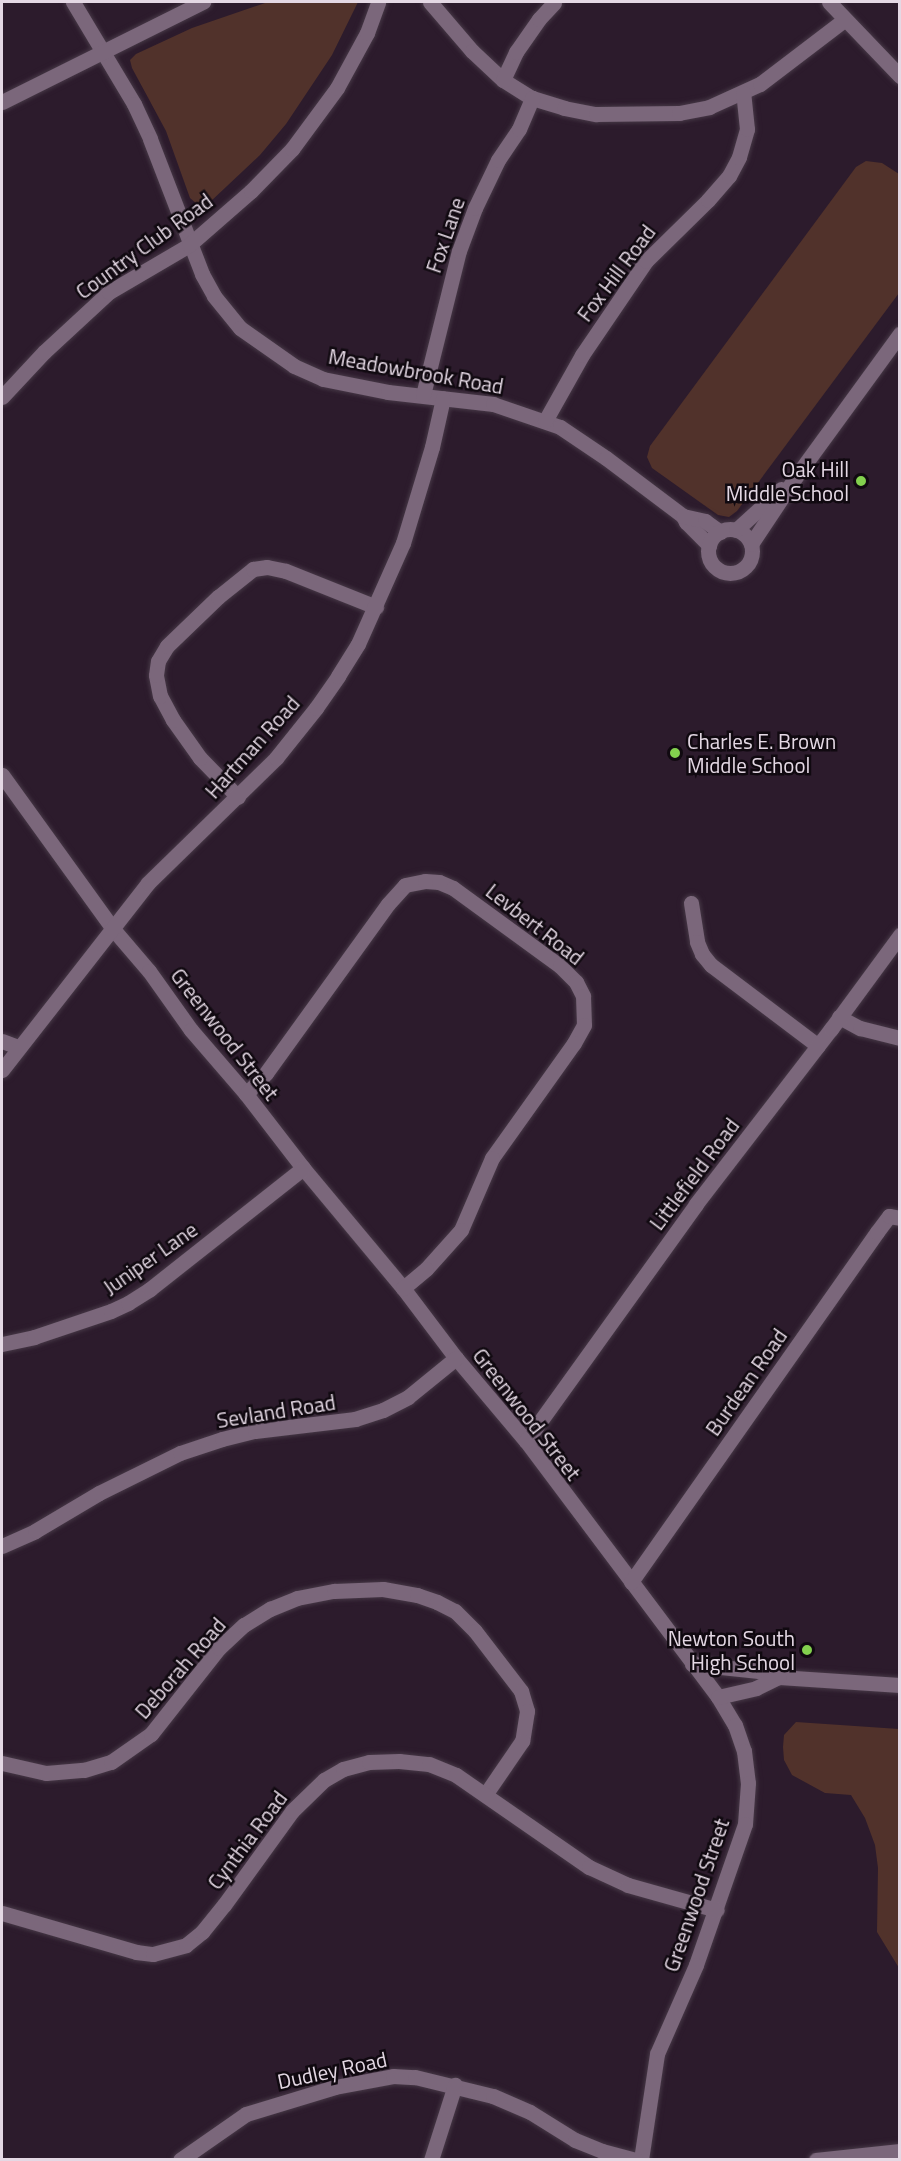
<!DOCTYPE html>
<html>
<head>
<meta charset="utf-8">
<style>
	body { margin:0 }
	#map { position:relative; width:901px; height:2161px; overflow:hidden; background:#2c1b2c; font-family:"Titillium Web",sans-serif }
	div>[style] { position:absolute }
	.green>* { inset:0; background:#51322b }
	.roads { filter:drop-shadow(0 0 2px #463846) drop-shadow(0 0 2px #463846) }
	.minor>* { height:15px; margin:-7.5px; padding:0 7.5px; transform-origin:7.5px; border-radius:7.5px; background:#7b677b }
	.minor>.ring { margin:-7.5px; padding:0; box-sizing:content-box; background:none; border:15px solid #7b677b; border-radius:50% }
	.dots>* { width:16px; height:16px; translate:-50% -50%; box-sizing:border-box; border:3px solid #100910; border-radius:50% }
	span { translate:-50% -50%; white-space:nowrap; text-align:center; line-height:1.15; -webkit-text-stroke:5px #100910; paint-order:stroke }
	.street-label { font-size:21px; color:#e4d8e4 }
	.poi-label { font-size:21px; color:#e4d8e4 }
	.right { translate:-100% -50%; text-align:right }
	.left { translate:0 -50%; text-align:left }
	.frame { position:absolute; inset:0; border:3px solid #e4d8e4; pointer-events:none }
</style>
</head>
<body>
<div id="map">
	<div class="green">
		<div style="clip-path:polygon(268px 2px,358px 2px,332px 55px,286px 124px,260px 155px,209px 203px,198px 205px,190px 198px,166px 131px,132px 68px,130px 60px,136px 54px,192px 28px)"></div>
		<div style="clip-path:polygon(866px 161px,882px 163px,899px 174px,899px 293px,737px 511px,729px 517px,718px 515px,652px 468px,647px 457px,650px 446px,856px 167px)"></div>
		<div style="clip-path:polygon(796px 1722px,899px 1729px,899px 1968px,877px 1932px,878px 1868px,875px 1845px,865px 1818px,851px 1795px,825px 1793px,792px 1775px,784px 1760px,783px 1747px,784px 1735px)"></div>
	</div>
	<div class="roads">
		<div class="minor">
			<div style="left:73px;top:2px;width:119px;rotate:59.1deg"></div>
			<div style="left:134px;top:104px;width:38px;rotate:65deg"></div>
			<div style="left:150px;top:139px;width:145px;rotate:68.9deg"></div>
			<div style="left:202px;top:274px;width:25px;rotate:61deg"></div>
			<div style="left:214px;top:296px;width:41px;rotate:50.9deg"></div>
			<div style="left:240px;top:328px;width:66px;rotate:35.1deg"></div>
			<div style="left:294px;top:366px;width:32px;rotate:24deg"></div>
			<div style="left:323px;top:379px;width:66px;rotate:11.3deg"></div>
			<div style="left:388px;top:392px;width:106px;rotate:6.5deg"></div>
			<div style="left:493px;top:404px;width:71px;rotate:18.9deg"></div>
			<div style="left:560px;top:427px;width:55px;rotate:34deg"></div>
			<div style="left:606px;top:458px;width:96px;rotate:37deg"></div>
			<div style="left:683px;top:516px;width:7px;rotate:63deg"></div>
			<div style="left:686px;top:522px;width:33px;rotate:45deg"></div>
			<div style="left:430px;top:2px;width:65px;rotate:49.4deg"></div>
			<div style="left:472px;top:51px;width:42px;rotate:43.1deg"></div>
			<div style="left:503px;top:80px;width:34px;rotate:32deg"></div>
			<div style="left:532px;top:98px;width:34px;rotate:17deg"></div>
			<div style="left:564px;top:108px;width:33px;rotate:11deg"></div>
			<div style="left:596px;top:114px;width:83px;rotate:-0.7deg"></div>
			<div style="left:679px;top:113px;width:31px;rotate:-11deg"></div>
			<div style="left:709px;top:107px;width:56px;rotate:-24.3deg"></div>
			<div style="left:760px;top:84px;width:106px;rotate:-37.3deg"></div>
			<div style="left:829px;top:2px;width:103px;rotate:46.2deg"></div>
			<div style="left:503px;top:80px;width:31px;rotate:-65deg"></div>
			<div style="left:516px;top:52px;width:40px;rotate:-55.1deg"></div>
			<div style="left:539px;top:19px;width:22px;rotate:-47deg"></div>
			<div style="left:2px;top:102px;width:225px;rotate:-26.5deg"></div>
			<div style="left:423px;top:395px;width:148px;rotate:-76deg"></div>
			<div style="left:459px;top:251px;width:46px;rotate:-69.6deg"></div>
			<div style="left:475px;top:208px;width:53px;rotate:-64.4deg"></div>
			<div style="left:498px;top:160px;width:37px;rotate:-56deg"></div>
			<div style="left:519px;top:129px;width:34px;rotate:-67deg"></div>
			<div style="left:2px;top:397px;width:62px;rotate:-47deg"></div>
			<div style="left:44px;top:352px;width:88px;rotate:-42.7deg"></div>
			<div style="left:109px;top:292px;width:93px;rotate:-30.4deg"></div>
			<div style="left:189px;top:245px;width:82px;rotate:-41.1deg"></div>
			<div style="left:251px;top:191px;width:59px;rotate:-45.7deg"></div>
			<div style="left:292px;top:149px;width:76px;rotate:-53.6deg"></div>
			<div style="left:337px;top:88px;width:63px;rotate:-61.4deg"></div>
			<div style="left:367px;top:33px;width:33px;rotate:-70deg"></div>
			<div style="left:545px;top:421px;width:76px;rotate:-60.7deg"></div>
			<div style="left:582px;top:355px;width:114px;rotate:-55.8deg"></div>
			<div style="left:646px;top:261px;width:87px;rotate:-44.5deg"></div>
			<div style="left:708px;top:200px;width:32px;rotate:-49deg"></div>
			<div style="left:729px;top:176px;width:21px;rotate:-62deg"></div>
			<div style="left:739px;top:157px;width:29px;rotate:-74deg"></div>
			<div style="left:747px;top:129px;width:36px;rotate:-96deg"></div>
			<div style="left:683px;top:516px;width:23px;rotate:13deg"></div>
			<div style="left:705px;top:521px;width:19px;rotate:36deg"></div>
			<div class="ring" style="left:708px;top:529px;width:29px;height:29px"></div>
			<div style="left:736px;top:530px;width:61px;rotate:-42.3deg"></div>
			<div style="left:751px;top:544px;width:83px;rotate:-56.3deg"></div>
			<div style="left:797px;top:475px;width:175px;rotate:-53.9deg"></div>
			<div style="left:2px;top:775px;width:190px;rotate:54.2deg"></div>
			<div style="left:113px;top:929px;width:55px;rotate:49.4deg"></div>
			<div style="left:149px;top:971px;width:72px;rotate:54.6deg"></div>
			<div style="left:191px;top:1030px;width:84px;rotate:49.3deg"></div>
			<div style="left:246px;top:1094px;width:93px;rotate:52.4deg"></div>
			<div style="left:303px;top:1168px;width:156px;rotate:50.2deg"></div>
			<div style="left:403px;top:1288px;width:88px;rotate:52.9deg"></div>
			<div style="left:456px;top:1358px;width:109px;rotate:49.9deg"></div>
			<div style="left:526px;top:1441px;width:320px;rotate:53.1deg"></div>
			<div style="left:718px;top:1697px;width:33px;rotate:59deg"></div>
			<div style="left:735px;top:1725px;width:28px;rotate:71deg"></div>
			<div style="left:744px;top:1751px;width:32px;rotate:83deg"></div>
			<div style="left:748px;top:1783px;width:41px;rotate:94.2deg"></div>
			<div style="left:745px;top:1824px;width:149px;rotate:109.2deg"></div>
			<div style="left:696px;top:1965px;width:97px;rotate:113.7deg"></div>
			<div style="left:657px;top:2054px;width:107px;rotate:98.6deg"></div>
			<div style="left:238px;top:797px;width:54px;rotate:-134.3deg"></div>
			<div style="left:200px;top:758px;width:47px;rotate:-125.4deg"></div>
			<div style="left:173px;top:720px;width:27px;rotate:-118deg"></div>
			<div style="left:160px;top:696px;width:21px;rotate:-101deg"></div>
			<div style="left:156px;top:675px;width:14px;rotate:-82deg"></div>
			<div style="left:158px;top:661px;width:17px;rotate:-59deg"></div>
			<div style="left:167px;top:646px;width:71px;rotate:-43.9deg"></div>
			<div style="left:218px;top:597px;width:45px;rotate:-38.7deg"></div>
			<div style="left:253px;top:569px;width:14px;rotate:-8deg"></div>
			<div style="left:267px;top:567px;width:19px;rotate:12deg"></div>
			<div style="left:286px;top:571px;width:97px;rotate:21.8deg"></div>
			<div style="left:691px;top:903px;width:39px;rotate:81deg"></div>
			<div style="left:697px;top:942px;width:13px;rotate:67deg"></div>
			<div style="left:702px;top:954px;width:14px;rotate:51deg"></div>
			<div style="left:711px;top:965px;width:134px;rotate:37.1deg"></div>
			<div style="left:839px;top:1017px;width:24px;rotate:28deg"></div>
			<div style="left:860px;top:1028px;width:41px;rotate:14deg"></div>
			<div style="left:2px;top:1041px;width:17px;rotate:21deg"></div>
			<div style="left:2px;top:1070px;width:237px;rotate:-52deg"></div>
			<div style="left:148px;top:883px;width:179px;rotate:-44.3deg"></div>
			<div style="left:276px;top:758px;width:64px;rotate:-51.3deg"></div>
			<div style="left:316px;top:708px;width:39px;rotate:-55deg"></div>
			<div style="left:338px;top:676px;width:38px;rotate:-58deg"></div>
			<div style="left:358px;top:644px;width:111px;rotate:-66deg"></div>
			<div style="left:403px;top:543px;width:100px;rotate:-73.2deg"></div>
			<div style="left:432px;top:447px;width:50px;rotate:-77.3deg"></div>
			<div style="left:246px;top:1094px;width:29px;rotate:-46deg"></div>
			<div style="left:266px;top:1073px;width:208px;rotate:-54.2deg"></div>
			<div style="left:388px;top:904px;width:25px;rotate:-48deg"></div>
			<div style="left:405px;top:885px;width:20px;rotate:-11deg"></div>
			<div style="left:425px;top:881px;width:14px;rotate:4deg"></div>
			<div style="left:439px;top:882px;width:15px;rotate:23deg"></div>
			<div style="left:453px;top:888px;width:132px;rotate:36.1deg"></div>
			<div style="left:560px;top:966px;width:23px;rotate:45deg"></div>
			<div style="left:576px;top:982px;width:16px;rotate:63deg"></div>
			<div style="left:583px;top:996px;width:29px;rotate:88deg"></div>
			<div style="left:584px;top:1025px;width:21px;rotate:119deg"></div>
			<div style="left:574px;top:1043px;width:141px;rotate:125.5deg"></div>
			<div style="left:492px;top:1158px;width:78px;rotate:113.3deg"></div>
			<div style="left:461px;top:1230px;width:52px;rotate:131.9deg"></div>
			<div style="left:426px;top:1269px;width:30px;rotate:140deg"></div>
			<div style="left:2px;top:1344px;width:33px;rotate:-12deg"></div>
			<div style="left:34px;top:1337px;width:81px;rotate:-18.7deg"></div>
			<div style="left:111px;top:1311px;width:19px;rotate:-25deg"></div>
			<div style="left:128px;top:1303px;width:26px;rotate:-32deg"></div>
			<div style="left:150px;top:1289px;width:195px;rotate:-38.3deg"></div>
			<div style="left:526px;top:1441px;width:292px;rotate:-54.3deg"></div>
			<div style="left:696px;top:1204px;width:221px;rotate:-52.4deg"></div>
			<div style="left:831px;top:1029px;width:117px;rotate:-53.7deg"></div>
			<div style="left:2px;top:1546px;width:36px;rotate:-24deg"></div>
			<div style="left:35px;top:1531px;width:74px;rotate:-30.7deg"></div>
			<div style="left:99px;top:1493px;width:90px;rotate:-26.3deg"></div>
			<div style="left:180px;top:1453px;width:44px;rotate:-18.4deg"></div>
			<div style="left:222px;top:1439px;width:34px;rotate:-14deg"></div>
			<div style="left:255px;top:1431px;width:101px;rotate:-6.8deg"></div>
			<div style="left:355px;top:1419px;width:29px;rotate:-18deg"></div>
			<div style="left:383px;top:1410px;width:28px;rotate:-27deg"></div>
			<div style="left:408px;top:1397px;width:62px;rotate:-39.1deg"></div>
			<div style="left:631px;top:1582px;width:428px;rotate:-54.9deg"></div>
			<div style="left:877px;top:1232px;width:20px;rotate:-53deg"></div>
			<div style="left:889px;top:1216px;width:11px;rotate:10deg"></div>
			<div style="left:692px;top:1664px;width:67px;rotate:6deg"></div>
			<div style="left:759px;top:1671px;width:21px;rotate:17deg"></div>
			<div style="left:779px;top:1677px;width:121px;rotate:3.8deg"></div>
			<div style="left:718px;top:1697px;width:39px;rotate:-13deg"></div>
			<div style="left:756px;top:1688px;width:25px;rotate:-26deg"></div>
			<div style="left:2px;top:1763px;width:45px;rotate:12.8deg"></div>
			<div style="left:46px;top:1773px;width:38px;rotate:-5deg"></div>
			<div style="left:84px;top:1770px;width:28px;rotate:-17deg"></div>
			<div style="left:111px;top:1762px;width:49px;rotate:-35deg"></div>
			<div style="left:151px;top:1734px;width:110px;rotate:-51.7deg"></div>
			<div style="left:219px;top:1648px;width:34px;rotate:-43deg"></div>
			<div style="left:244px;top:1625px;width:31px;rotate:-32deg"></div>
			<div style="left:270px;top:1609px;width:29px;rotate:-22deg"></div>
			<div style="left:297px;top:1598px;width:38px;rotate:-11deg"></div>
			<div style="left:334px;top:1591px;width:49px;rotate:-2.3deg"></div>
			<div style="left:383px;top:1589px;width:35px;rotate:10deg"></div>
			<div style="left:417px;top:1595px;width:21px;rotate:19deg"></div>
			<div style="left:437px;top:1602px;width:20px;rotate:27deg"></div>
			<div style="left:455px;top:1611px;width:28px;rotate:45deg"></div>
			<div style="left:475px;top:1631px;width:76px;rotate:52.5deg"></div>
			<div style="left:521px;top:1691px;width:21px;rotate:73deg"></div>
			<div style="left:527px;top:1711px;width:30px;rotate:99deg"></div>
			<div style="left:522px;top:1741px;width:65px;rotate:124.4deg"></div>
			<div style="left:2px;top:1913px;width:140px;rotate:16.2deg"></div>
			<div style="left:136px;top:1952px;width:17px;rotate:7deg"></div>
			<div style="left:153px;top:1954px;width:34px;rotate:-15deg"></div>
			<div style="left:186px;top:1945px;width:21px;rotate:-39deg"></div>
			<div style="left:202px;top:1932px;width:35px;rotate:-51deg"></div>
			<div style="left:224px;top:1905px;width:116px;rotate:-54.1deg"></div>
			<div style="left:292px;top:1811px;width:45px;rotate:-44.1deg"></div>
			<div style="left:324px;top:1780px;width:22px;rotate:-30deg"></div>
			<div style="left:343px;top:1769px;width:27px;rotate:-15deg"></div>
			<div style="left:369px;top:1762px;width:30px;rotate:-2deg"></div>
			<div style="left:399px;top:1761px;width:30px;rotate:6deg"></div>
			<div style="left:429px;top:1764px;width:29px;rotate:22deg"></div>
			<div style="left:456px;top:1775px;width:162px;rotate:34.7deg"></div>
			<div style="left:589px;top:1867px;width:43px;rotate:24.8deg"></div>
			<div style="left:628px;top:1885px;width:92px;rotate:15.7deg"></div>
			<div style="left:180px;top:2160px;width:80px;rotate:-34.9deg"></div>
			<div style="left:246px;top:2114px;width:93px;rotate:-16.9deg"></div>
			<div style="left:335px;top:2087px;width:59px;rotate:-10.7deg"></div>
			<div style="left:393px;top:2076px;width:22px;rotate:3deg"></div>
			<div style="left:415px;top:2077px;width:80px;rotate:13.7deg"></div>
			<div style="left:493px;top:2096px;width:40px;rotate:23.4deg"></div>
			<div style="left:530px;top:2112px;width:53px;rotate:31.9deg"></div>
			<div style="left:575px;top:2140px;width:29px;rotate:22deg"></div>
			<div style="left:602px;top:2151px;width:35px;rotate:15deg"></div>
			<div style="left:431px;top:2160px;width:79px;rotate:-72.3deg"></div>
			<div style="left:816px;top:2160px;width:84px;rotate:-6.1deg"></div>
		</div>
	</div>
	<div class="dots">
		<div style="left:861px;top:481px;background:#83d04e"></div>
		<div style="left:675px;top:753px;background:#83d04e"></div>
		<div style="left:807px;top:1650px;background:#83d04e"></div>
	</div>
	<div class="street-label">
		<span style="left:445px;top:235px;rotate:-71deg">Fox Lane</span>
		<span style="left:144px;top:246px;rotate:-36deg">Country Club Road</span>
		<span style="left:616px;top:273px;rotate:-53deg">Fox Hill Road</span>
		<span style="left:416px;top:371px;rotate:10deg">Meadowbrook Road</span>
		<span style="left:252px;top:747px;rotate:-48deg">Hartman Road</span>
		<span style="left:535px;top:924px;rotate:38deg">Levbert Road</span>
		<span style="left:225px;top:1034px;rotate:52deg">Greenwood Street</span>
		<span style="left:694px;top:1174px;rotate:-53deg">Littlefield Road</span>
		<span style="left:150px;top:1258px;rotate:-35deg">Juniper Lane</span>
		<span style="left:746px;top:1382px;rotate:-55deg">Burdean Road</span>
		<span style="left:276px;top:1411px;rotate:-9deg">Sevland Road</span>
		<span style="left:527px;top:1414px;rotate:52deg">Greenwood Street</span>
		<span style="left:180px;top:1668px;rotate:-49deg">Deborah Road</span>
		<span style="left:247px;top:1840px;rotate:-53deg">Cynthia Road</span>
		<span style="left:696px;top:1895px;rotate:-71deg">Greenwood Street</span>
		<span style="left:332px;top:2070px;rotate:-12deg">Dudley Road</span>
	</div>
	<div class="poi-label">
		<span class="right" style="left:849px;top:481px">Oak Hill<br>Middle School</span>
		<span class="left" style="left:687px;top:753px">Charles E. Brown<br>Middle School</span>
		<span class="right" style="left:795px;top:1650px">Newton South<br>High School</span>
	</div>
	<div class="frame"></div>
</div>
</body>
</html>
